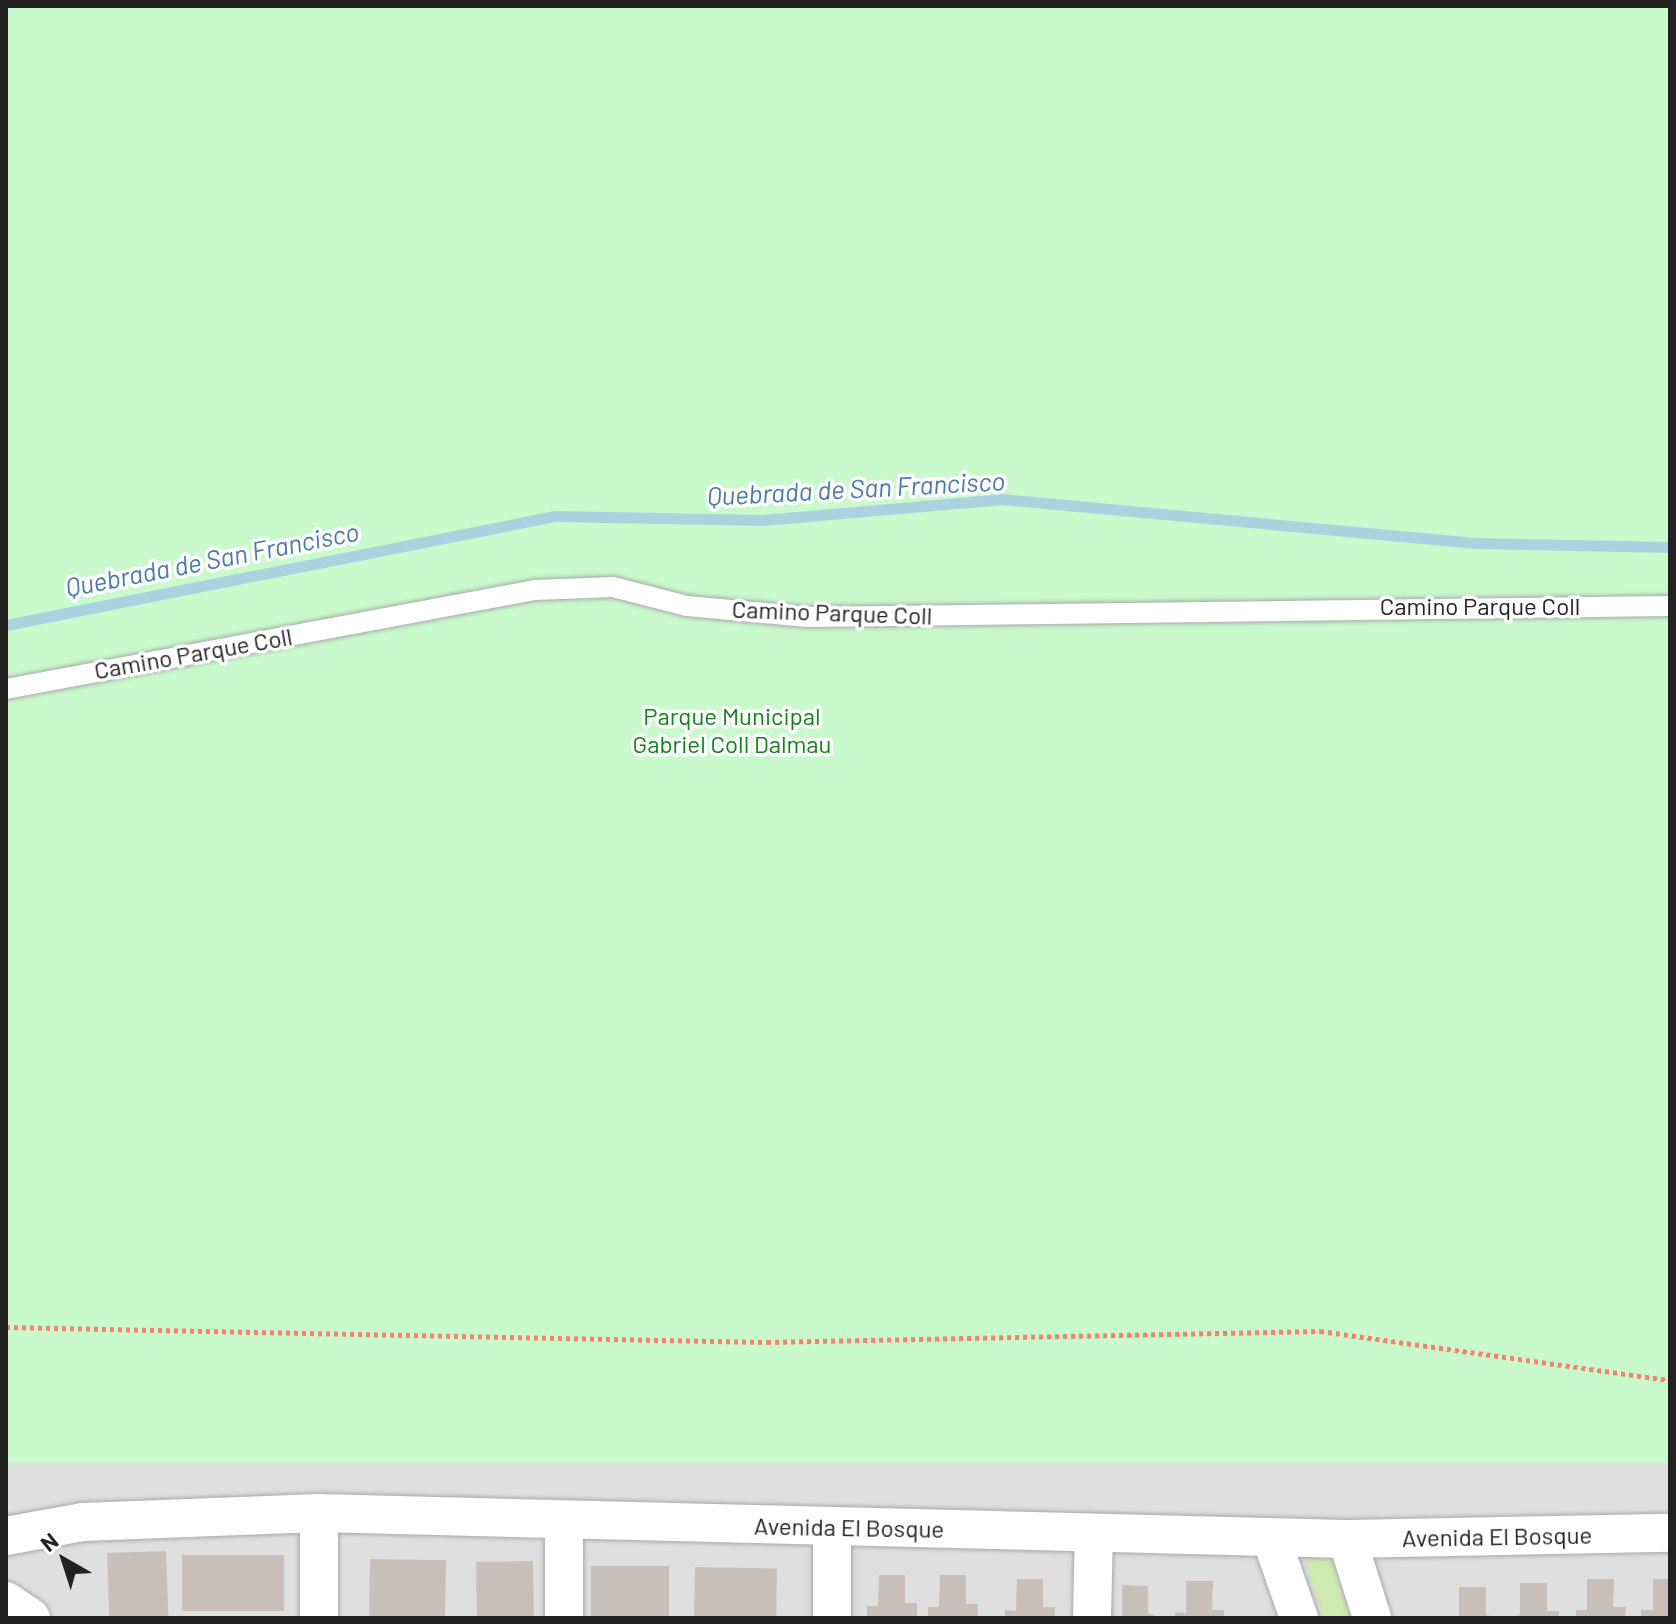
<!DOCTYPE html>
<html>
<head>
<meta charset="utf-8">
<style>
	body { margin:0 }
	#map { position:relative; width:1676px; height:1624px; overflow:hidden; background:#f2efe9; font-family:Barlow,sans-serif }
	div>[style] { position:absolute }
	.residential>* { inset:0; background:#e0dfdf; transform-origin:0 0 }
	.grass>* { inset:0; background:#cdebb0 }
	.park>* { inset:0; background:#c8facc; transform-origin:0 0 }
	.stream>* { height:11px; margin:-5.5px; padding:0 5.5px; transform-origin:5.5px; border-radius:5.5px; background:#aad3df }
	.building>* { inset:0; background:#c7bfb8; transform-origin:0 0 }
	.path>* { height:5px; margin-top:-2.5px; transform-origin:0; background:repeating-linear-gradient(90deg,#fa8072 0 4px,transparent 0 8px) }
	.roads { filter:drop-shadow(0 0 2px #a9a9a9) drop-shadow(0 0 2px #a9a9a9) }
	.lane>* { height:20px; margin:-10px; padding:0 10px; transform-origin:10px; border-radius:10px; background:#fff }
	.street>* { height:38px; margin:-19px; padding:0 19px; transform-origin:19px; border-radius:19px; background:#fff }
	span { translate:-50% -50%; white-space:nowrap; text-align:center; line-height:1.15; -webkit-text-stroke:7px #fff; paint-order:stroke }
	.street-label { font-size:24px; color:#222 }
	.park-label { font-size:24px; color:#0c8416 }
	.water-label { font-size:26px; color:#4a7aab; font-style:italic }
	.frame { position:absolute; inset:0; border:8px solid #222; pointer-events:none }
	.north { position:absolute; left:24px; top:1520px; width:80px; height:80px; -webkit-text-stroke:6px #fff; paint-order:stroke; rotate:321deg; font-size:22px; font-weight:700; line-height:32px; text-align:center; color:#222 }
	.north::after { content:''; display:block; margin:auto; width:28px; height:36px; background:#222; clip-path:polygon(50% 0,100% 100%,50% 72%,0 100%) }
</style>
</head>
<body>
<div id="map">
	<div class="residential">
		<div style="left:1670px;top:1440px;width:178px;height:1664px;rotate:90deg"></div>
	</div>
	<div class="grass">
		<div style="clip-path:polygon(1312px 1555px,1330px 1557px,1350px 1618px,1323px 1618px,1306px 1565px)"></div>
	</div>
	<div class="park">
		<div style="left:6px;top:6px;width:1664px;height:1457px"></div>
	</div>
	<div class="stream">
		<div style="left:6px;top:625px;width:560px;rotate:-11.23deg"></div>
		<div style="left:555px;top:516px;width:208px;rotate:1.1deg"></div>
		<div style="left:763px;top:520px;width:239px;rotate:-5deg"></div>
		<div style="left:1001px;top:499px;width:477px;rotate:5.3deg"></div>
		<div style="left:1476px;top:543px;width:194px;rotate:1.2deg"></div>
	</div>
	<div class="building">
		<div style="left:166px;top:1551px;width:65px;height:59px;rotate:88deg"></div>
		<div style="left:182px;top:1555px;width:102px;height:56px"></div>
		<div style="left:370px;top:1559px;width:76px;height:59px;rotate:1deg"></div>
		<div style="left:533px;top:1561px;width:55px;height:57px;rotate:89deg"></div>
		<div style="left:591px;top:1566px;width:78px;height:52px"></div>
		<div style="left:695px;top:1567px;width:82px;height:51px;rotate:1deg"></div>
		<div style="clip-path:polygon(879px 1575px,905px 1575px,905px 1603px,917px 1603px,917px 1618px,867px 1618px,867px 1606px,878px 1606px)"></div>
		<div style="clip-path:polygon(940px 1575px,966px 1575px,966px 1604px,978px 1604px,978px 1618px,928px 1618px,928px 1607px,939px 1607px)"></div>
		<div style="clip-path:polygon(1017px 1579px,1043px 1579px,1043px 1607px,1055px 1607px,1055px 1618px,1005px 1618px,1005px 1610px,1016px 1611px)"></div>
		<div style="clip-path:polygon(1587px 1579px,1614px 1579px,1613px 1607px,1626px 1607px,1625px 1618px,1576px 1618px,1576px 1610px,1587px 1610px)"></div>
		<div style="clip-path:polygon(1653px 1579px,1670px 1579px,1670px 1618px,1641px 1618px,1641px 1610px,1653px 1610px)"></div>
		<div style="clip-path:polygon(1186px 1581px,1213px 1581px,1212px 1610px,1224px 1610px,1224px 1618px,1175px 1618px,1175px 1612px,1186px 1613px)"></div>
		<div style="clip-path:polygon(1520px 1583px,1547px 1583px,1547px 1611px,1559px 1611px,1559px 1618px,1509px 1618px,1520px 1615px)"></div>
		<div style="clip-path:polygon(1122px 1585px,1148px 1586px,1148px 1613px,1160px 1618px,1122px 1618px)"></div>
		<div style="clip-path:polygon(1459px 1587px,1486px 1587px,1486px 1615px,1497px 1618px,1459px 1618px)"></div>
	</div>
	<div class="path">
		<div style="left:6px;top:1327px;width:761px;rotate:1.13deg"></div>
		<div style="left:767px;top:1342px;width:553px;rotate:-1.14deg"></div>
		<div style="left:1320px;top:1331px;width:353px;rotate:8deg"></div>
	</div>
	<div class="roads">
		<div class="lane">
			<div style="left:6px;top:689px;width:538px;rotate:-10.6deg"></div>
			<div style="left:535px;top:590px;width:78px;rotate:-2.2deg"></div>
			<div style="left:613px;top:587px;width:76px;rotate:14.4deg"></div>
			<div style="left:687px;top:606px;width:121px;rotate:5.2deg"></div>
			<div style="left:808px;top:617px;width:862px;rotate:-0.73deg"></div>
		</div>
		<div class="street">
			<div style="left:319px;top:1513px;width:105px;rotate:90deg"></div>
			<div style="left:564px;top:1520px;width:98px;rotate:90deg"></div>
			<div style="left:6px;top:1536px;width:78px;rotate:-10.3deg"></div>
			<div style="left:83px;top:1522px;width:236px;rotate:-2.2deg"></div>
			<div style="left:319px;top:1513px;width:1028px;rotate:1.45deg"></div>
			<div style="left:1347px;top:1539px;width:323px;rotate:-1.1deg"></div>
			<div style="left:1271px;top:1538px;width:85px;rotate:70.7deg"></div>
			<div style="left:1347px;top:1539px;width:83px;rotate:72.4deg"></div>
			<div style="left:6px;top:1601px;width:30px;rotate:34deg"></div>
			<div style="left:832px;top:1618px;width:91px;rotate:-90deg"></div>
			<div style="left:1092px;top:1618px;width:85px;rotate:-88.7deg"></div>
		</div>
	</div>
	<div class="street-label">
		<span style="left:1480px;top:606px">Camino Parque Coll</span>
		<span style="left:832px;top:612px;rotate:2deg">Camino Parque Coll</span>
		<span style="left:193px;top:653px;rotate:-10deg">Camino Parque Coll</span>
		<span style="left:849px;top:1527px;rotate:1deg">Avenida El Bosque</span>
		<span style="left:1497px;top:1536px;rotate:-1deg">Avenida El Bosque</span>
	</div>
	<div class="park-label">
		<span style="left:732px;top:730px">Parque Municipal<br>Gabriel Coll Dalmau</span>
	</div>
	<div class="water-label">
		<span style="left:856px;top:488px;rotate:-3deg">Quebrada de San Francisco</span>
		<span style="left:212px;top:559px;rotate:-11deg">Quebrada de San Francisco</span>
	</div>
	<div class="frame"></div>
	<div class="north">N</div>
</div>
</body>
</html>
